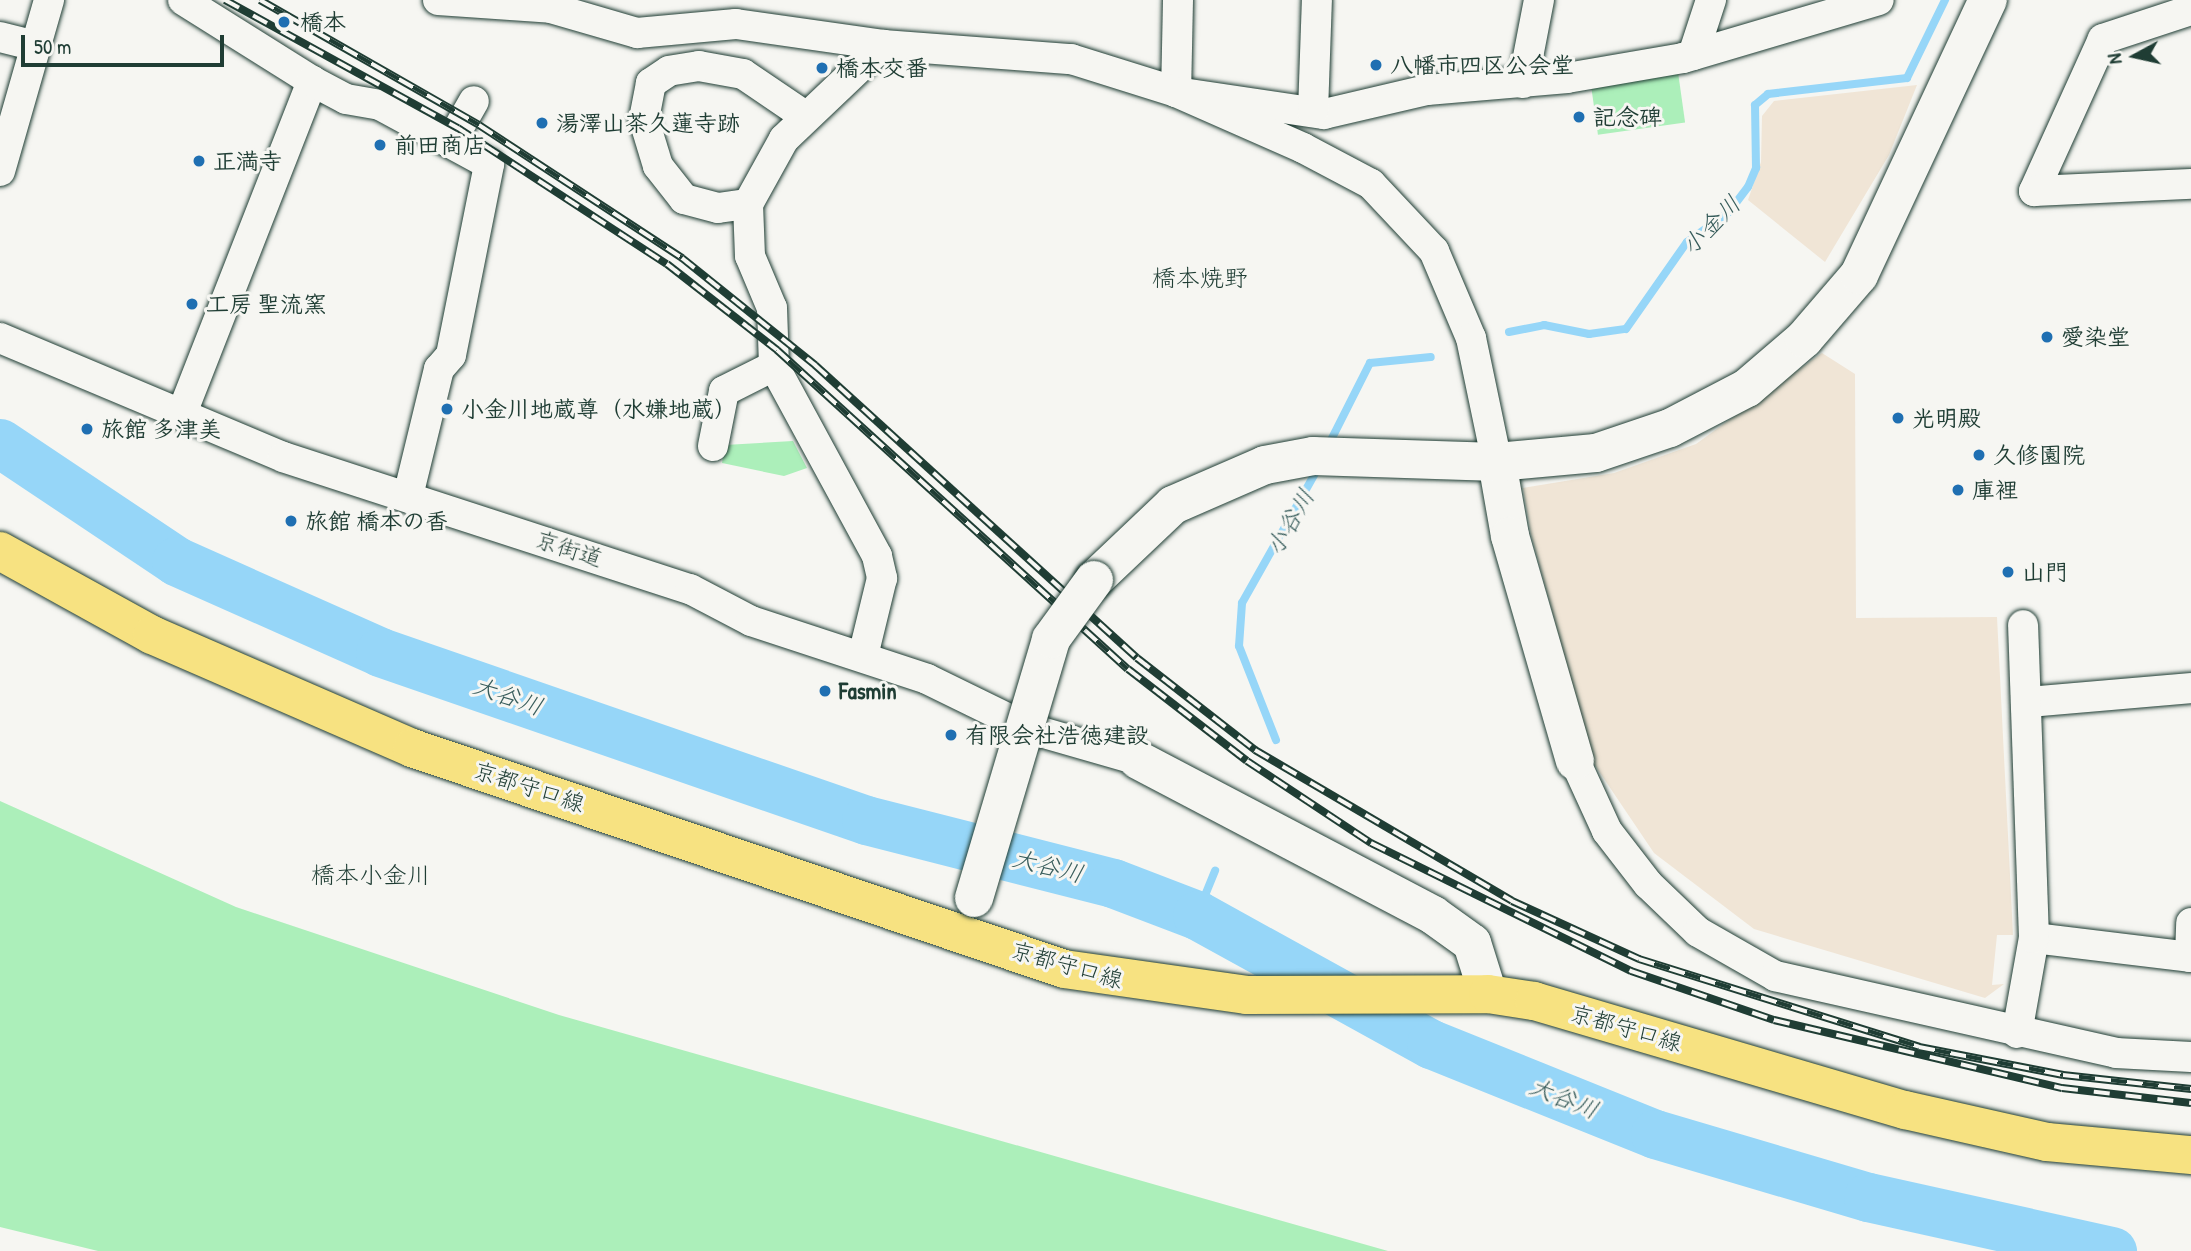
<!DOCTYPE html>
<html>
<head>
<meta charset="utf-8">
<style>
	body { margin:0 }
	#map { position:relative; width:2191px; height:1251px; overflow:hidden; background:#f6f6f2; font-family:"Patrick Hand","Klee One",sans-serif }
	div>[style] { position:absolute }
	.built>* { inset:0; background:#f0e5d6 }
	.green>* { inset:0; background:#acefba; transform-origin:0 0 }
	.stream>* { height:8px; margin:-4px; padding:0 4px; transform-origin:4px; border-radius:4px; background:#96d6f8 }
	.river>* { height:49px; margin:-24.5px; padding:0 24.5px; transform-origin:24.5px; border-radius:24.5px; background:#96d6f8 }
	.roads { filter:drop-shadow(0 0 2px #1f3d34) drop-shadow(0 0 2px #1f3d34) }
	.street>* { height:30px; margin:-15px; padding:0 15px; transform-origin:15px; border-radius:15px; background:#f6f6f2 }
	.secondary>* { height:38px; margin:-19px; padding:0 19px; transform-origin:19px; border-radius:19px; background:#f6f6f2 }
	.primary>* { height:38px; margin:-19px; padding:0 19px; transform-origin:19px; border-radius:19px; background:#f7e281 }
	.rail>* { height:8px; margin-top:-4px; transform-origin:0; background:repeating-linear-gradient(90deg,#f6f6f2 0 16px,#1f3d34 0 32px); box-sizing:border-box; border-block:2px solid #1f3d34 }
	.bridges { filter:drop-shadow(0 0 2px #1f3d34) drop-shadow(0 0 2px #1f3d34) }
	.secondary-bridge>* { height:38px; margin:-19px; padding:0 19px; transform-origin:19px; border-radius:19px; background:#f6f6f2 }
	.dots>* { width:19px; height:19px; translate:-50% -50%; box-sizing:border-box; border:4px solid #f6f6f2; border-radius:50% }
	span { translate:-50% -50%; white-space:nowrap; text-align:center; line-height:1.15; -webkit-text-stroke:6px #f6f6f2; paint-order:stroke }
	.poi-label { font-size:23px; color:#1f3d34; font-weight:700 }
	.left { translate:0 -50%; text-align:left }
	.street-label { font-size:23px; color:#1f3d34 }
	.water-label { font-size:24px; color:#375c5b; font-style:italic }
	.neighbourhood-label { font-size:24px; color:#1f3d34 }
	.north { position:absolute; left:2100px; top:21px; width:70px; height:70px; -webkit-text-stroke:5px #f6f6f2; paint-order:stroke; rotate:262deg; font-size:19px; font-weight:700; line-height:28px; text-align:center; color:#1f3d34 }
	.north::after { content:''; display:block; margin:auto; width:24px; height:32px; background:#1f3d34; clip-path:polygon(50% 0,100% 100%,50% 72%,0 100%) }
	.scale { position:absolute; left:21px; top:35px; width:203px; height:32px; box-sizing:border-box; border:4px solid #1f3d34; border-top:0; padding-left:9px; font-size:21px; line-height:24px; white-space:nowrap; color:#1f3d34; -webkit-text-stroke:5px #f6f6f2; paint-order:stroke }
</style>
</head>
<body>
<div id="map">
	<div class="built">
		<div style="clip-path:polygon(1917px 85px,1889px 155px,1825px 262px,1748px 200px,1761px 162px,1762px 116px,1774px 101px)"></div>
		<div style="clip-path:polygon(1822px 353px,1855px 374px,1856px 618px,1997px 617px,2013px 935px,1997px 935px,1992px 985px,2004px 984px,1985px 998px,1754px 929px,1654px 853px,1594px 764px,1531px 534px,1523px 488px,1614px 473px,1696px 444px)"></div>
	</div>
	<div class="green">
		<div style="left:1678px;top:72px;width:51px;height:88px;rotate:82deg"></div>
		<div style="clip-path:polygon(793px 441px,807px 468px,784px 476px,722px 463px,725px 445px)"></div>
		<div style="clip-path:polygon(0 801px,236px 907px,559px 1015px,1388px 1251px,98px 1251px,0 1227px)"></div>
	</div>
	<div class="stream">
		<div style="left:1509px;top:332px;width:36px;rotate:-11deg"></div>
		<div style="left:1544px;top:325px;width:46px;rotate:11.3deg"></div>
		<div style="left:1589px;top:334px;width:37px;rotate:-8deg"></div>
		<div style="left:1626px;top:329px;width:106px;rotate:-55deg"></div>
		<div style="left:1687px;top:242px;width:52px;rotate:-35.5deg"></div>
		<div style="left:1729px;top:212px;width:31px;rotate:-53deg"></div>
		<div style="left:1748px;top:187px;width:21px;rotate:-67deg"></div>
		<div style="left:1756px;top:168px;width:63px;rotate:-90.9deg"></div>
		<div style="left:1755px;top:105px;width:17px;rotate:-40deg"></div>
		<div style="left:1768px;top:94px;width:140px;rotate:-6.6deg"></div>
		<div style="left:1907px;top:78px;width:87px;rotate:-64deg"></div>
		<div style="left:1328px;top:446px;width:93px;rotate:-63.2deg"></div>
		<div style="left:1370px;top:363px;width:61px;rotate:-5.6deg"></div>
		<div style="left:1276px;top:740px;width:101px;rotate:-111.5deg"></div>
		<div style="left:1239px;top:646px;width:43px;rotate:-86deg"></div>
		<div style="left:1242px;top:603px;width:155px;rotate:-60.6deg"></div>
		<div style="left:1197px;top:915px;width:48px;rotate:-67.8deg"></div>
	</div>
	<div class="river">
		<div style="left:0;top:443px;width:212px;rotate:33.8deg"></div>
		<div style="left:176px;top:561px;width:223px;rotate:24deg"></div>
		<div style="left:380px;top:652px;width:514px;rotate:19.07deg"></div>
		<div style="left:866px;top:820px;width:255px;rotate:14.3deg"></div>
		<div style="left:1113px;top:883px;width:90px;rotate:20.9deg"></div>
		<div style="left:1197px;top:915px;width:267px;rotate:28.9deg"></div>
		<div style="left:1431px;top:1044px;width:241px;rotate:21.9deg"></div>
		<div style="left:1655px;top:1134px;width:222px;rotate:16.5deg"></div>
		<div style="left:1868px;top:1197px;width:250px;rotate:12.5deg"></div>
	</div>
	<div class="roads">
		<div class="street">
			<div style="left:183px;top:0;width:152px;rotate:32.1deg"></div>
			<div style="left:438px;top:0;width:113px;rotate:4deg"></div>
			<div style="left:551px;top:8px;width:90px;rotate:16.2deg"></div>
			<div style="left:637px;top:33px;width:99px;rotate:-5.2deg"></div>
			<div style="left:736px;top:24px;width:148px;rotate:8.1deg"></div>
			<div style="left:1178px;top:0;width:92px;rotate:91.2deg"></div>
			<div style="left:1176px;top:92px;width:150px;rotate:8.5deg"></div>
			<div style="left:1324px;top:114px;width:106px;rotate:-13.1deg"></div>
			<div style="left:1427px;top:90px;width:141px;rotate:-4.9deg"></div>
			<div style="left:1567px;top:78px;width:118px;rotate:-9.8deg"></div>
			<div style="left:1683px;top:58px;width:204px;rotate:-16.5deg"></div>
			<div style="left:2191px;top:10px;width:93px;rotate:161.8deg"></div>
			<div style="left:2103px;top:39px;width:167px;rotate:114.4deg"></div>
			<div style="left:2034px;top:191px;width:157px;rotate:-2.6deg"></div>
			<div style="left:0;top:37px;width:37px;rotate:14deg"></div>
			<div style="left:1693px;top:55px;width:58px;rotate:-71.9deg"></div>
			<div style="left:1523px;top:83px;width:85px;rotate:-79.1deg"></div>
			<div style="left:1313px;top:112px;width:112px;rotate:-88deg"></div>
			<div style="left:805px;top:116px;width:75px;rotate:-145.9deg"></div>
			<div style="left:743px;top:74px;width:45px;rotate:-169.7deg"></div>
			<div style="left:699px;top:66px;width:30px;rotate:171deg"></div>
			<div style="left:669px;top:71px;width:22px;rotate:146deg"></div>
			<div style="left:651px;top:83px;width:38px;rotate:101deg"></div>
			<div style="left:644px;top:120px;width:48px;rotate:73.1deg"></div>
			<div style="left:658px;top:166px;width:42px;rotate:51.8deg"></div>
			<div style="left:684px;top:199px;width:35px;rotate:15deg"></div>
			<div style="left:718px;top:208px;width:30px;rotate:-8deg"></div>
			<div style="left:748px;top:204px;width:74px;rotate:-61deg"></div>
			<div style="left:784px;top:139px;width:137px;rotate:-43.5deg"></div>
			<div style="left:883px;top:45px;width:189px;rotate:4.3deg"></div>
			<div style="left:1071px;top:59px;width:110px;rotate:17.4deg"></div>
			<div style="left:1176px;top:92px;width:139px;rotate:23.8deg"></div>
			<div style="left:1303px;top:148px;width:77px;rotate:27.9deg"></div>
			<div style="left:1371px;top:184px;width:92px;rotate:46.8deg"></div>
			<div style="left:1434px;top:251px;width:95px;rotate:67deg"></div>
			<div style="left:1471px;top:338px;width:127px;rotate:78.2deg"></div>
			<div style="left:0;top:171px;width:178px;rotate:-74deg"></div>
			<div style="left:748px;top:204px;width:52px;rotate:87.8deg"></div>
			<div style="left:750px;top:256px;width:56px;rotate:67.1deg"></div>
			<div style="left:772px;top:308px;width:58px;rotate:88deg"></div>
			<div style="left:774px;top:366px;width:216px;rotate:61.5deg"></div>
			<div style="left:877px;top:556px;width:23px;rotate:77deg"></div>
			<div style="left:882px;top:578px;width:80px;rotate:103.7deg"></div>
			<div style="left:0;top:338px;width:307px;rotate:22.8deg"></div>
			<div style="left:283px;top:457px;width:428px;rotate:18deg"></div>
			<div style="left:690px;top:589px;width:69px;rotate:27.7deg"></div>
			<div style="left:751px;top:621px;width:185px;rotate:18.2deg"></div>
			<div style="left:927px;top:679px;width:111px;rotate:26.1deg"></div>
			<div style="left:1027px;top:728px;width:116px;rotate:16.1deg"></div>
			<div style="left:182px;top:413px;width:357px;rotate:-68.6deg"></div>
			<div style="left:312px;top:81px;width:38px;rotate:28deg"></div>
			<div style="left:346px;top:99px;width:35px;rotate:10deg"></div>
			<div style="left:380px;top:105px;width:80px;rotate:28.5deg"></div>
			<div style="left:450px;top:143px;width:48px;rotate:-60.3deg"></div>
			<div style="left:713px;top:446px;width:56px;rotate:-78.7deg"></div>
			<div style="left:724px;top:391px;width:56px;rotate:-26.6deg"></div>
			<div style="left:408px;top:496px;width:131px;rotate:-76.3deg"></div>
			<div style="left:439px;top:369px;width:18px;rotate:-49deg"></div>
			<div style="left:451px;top:355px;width:195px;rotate:-78.7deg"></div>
			<div style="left:489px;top:164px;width:44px;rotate:-151.7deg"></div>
			<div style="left:2029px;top:702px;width:163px;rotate:-4.9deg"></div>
			<div style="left:1575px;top:761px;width:77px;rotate:65.4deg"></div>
			<div style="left:1607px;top:831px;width:67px;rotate:52.3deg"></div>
			<div style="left:1648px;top:884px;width:69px;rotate:43.8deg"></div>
			<div style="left:1698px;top:932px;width:89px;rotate:29.7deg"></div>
			<div style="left:1775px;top:976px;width:350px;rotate:12.7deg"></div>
			<div style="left:2116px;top:1053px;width:75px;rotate:3.1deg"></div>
			<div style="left:2034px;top:938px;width:157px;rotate:6.9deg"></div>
			<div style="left:2190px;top:957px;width:34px;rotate:-88deg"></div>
			<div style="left:2017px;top:1033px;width:97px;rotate:-79.9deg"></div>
			<div style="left:2034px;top:938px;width:313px;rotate:-92deg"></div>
		</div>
		<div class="secondary">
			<div style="left:1497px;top:462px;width:75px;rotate:80deg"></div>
			<div style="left:1510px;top:536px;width:234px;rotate:73.9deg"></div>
			<div style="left:1094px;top:580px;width:109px;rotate:-43.5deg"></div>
			<div style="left:1173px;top:505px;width:100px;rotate:-23.5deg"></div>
			<div style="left:1265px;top:465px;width:49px;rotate:-10.6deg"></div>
			<div style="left:1313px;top:456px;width:184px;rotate:1.9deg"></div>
			<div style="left:1497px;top:462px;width:99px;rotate:-5.2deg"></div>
			<div style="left:1596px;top:453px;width:78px;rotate:-18.7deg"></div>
			<div style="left:1670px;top:428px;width:87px;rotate:-27.5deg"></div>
			<div style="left:1747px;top:388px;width:75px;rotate:-40.7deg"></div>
			<div style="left:1804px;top:339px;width:84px;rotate:-49.3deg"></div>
			<div style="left:1859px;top:275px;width:304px;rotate:-64.9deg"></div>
			<div style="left:1138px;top:760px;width:333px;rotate:27.7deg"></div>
			<div style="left:1433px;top:915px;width:48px;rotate:35.7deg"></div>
			<div style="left:1472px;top:943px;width:53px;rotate:72.6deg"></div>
		</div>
		<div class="primary">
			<div style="left:0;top:551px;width:174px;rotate:28.9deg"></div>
			<div style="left:152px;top:635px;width:283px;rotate:23.5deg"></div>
			<div style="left:412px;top:748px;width:688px;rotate:18.72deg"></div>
			<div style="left:1064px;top:969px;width:184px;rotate:8.1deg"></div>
			<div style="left:1246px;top:995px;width:242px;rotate:-0.2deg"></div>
			<div style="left:1488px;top:994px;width:47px;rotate:8.7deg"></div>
			<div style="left:1534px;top:1001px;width:387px;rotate:16.4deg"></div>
			<div style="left:1905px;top:1110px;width:146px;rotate:12.7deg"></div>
			<div style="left:2047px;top:1142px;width:145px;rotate:5.2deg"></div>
		</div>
	</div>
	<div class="rail">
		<div style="left:225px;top:0;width:266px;rotate:28.8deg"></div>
		<div style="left:458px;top:128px;width:249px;rotate:33.1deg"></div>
		<div style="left:667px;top:264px;width:140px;rotate:38deg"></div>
		<div style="left:777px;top:350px;width:474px;rotate:42.3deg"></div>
		<div style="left:1128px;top:669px;width:150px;rotate:37.7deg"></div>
		<div style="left:1247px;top:761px;width:149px;rotate:33.5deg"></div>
		<div style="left:1371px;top:843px;width:290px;rotate:26.2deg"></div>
		<div style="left:1631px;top:971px;width:151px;rotate:18.9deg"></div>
		<div style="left:1774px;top:1020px;width:296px;rotate:13.3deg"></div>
		<div style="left:2062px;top:1088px;width:130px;rotate:6.6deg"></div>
		<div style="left:260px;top:0;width:252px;rotate:29.7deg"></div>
		<div style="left:479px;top:125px;width:243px;rotate:33.2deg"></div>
		<div style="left:682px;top:258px;width:171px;rotate:38.8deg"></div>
		<div style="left:815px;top:365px;width:435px;rotate:42.3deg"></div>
		<div style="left:1137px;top:658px;width:150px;rotate:37.9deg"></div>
		<div style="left:1255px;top:750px;width:298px;rotate:30.4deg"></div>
		<div style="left:1512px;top:901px;width:140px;rotate:24.5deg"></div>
		<div style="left:1639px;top:959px;width:294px;rotate:17.4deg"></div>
		<div style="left:1919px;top:1047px;width:147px;rotate:11deg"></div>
		<div style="left:2063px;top:1075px;width:129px;rotate:6.2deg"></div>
	</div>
	<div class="bridges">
		<div class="secondary-bridge">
			<div style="left:974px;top:898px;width:270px;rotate:-73.4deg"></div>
			<div style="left:1051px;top:639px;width:73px;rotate:-53.9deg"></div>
		</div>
	</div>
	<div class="dots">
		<div style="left:284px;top:22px;background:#1f6fb2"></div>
		<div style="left:1376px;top:65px;background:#1f6fb2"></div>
		<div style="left:822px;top:68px;background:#1f6fb2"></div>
		<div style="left:1579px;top:117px;background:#1f6fb2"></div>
		<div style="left:542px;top:123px;background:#1f6fb2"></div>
		<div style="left:380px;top:145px;background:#1f6fb2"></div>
		<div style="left:199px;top:161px;background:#1f6fb2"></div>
		<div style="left:192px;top:304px;background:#1f6fb2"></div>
		<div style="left:2047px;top:337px;background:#1f6fb2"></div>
		<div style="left:447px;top:409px;background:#1f6fb2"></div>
		<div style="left:1898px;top:418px;background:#1f6fb2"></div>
		<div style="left:87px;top:429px;background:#1f6fb2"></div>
		<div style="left:1979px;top:455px;background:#1f6fb2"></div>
		<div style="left:1958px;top:490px;background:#1f6fb2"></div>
		<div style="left:291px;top:521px;background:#1f6fb2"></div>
		<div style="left:2008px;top:572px;background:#1f6fb2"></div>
		<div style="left:825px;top:691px;background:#1f6fb2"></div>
		<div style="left:951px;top:735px;background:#1f6fb2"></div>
	</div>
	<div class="poi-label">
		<span class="left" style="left:300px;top:22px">橋本</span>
		<span class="left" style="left:1390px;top:65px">八幡市四区公会堂</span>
		<span class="left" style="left:836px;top:68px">橋本交番</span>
		<span class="left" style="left:1593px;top:117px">記念碑</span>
		<span class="left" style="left:556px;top:123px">湯澤山茶久蓮寺跡</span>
		<span class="left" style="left:394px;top:145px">前田商店</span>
		<span class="left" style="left:213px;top:161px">正満寺</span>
		<span class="left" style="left:206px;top:304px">工房 聖流窯</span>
		<span class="left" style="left:2061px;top:337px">愛染堂</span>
		<span class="left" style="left:461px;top:409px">小金川地蔵尊（水嫌地蔵）</span>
		<span class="left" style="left:1912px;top:418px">光明殿</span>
		<span class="left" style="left:101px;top:429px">旅館 多津美</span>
		<span class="left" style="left:1993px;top:455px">久修園院</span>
		<span class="left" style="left:1972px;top:490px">庫裡</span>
		<span class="left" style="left:305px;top:521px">旅館 橋本の香</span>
		<span class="left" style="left:2022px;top:572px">山門</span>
		<span class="left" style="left:839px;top:691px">Fasmin</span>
		<span class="left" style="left:965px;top:735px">有限会社浩徳建設</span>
	</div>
	<div class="street-label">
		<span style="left:569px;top:549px;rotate:18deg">京街道</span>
		<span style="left:529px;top:787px;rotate:18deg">京都守口線</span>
		<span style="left:1067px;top:965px;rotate:16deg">京都守口線</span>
		<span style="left:1626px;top:1028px;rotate:16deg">京都守口線</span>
	</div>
	<div class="water-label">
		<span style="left:1711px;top:225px;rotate:-45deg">小金川</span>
		<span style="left:1290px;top:522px;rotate:-60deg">小谷川</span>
		<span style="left:508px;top:696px;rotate:19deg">大谷川</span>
		<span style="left:1048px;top:866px;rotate:14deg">大谷川</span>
		<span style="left:1564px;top:1098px;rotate:22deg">大谷川</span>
	</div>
	<div class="neighbourhood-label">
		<span style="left:1200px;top:278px">橋本焼野</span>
		<span style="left:371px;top:875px">橋本小金川</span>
	</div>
	<div class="north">N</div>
	<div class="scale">50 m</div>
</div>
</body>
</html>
